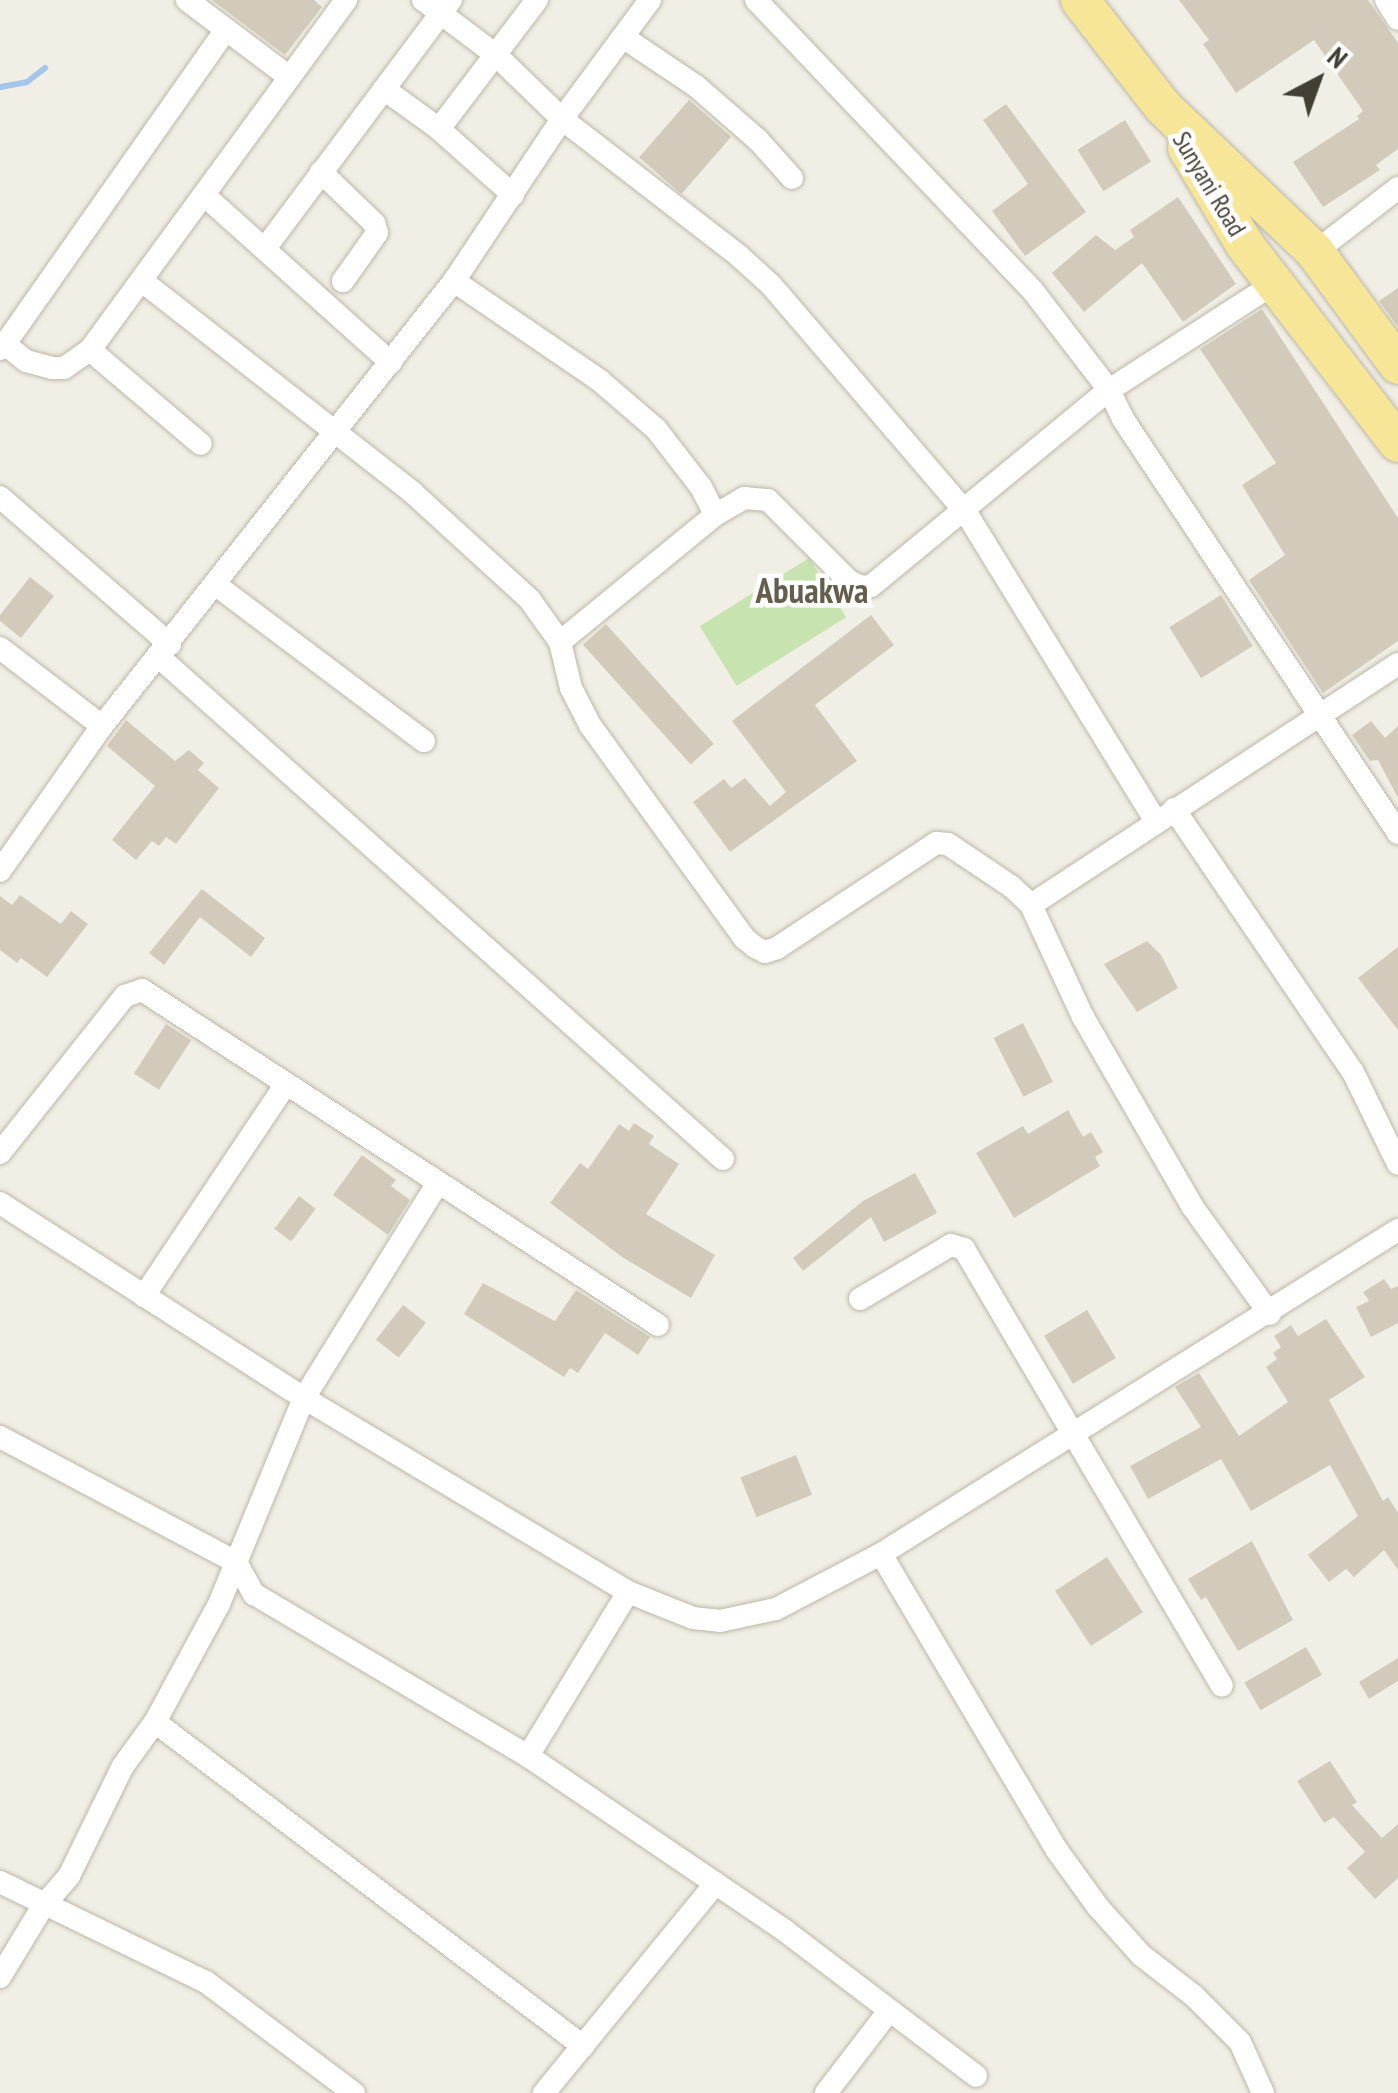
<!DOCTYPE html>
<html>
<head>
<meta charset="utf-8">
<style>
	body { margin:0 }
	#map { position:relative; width:1398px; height:2093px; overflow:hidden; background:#f1efe5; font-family:"PT Sans Narrow",sans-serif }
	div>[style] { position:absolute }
	.green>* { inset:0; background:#c6e3b0; transform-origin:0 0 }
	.stream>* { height:6px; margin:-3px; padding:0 3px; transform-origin:3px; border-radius:3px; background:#a4c6eb }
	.building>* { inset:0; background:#d2cbbb; transform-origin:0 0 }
	.roads { filter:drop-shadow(0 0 2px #bcb7a8) drop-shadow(0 0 2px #bcb7a8) }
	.minor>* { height:22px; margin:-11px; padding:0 11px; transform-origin:11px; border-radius:11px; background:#fff }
	.primary>* { height:38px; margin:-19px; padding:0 19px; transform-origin:19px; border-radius:19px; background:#f7e698 }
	span { translate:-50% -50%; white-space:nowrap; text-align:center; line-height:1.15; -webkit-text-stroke:9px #fff; paint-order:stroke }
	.street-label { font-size:25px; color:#433f35 }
	.district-label { font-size:35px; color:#655e4d; font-weight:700 }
	.north { position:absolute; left:1268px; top:30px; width:100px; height:100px; -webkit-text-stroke:8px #fff; paint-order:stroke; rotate:41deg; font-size:28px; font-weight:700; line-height:40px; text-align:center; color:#433f35 }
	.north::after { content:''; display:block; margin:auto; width:35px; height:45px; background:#433f35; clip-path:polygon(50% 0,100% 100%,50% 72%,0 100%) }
</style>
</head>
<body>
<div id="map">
	<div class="green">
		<div style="left:809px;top:558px;width:70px;height:129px;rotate:58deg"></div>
	</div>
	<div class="stream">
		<div style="left:0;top:87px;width:27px;rotate:-10deg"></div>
		<div style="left:27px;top:82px;width:23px;rotate:-38deg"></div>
	</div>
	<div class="building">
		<div style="clip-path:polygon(212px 0,314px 0,322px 7px,285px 55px)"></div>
		<div style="clip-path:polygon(1179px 0,1368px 0,1398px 43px,1398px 149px,1376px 165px,1380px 170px,1323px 207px,1293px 162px,1359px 119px,1357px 116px,1363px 111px,1314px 40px,1236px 93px,1203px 44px,1209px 40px)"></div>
		<div style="left:689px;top:100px;width:56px;height:76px;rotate:41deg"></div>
		<div style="clip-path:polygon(1006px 104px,1086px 212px,1025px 256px,992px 211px,1028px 184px,983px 120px)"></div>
		<div style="left:1125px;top:120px;width:49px;height:56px;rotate:58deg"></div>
		<div style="clip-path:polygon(1178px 197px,1236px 284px,1183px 322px,1142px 263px,1084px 312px,1052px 273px,1096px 235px,1115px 250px,1134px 237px,1130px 230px)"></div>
		<div style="clip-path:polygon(1398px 288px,1398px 327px,1379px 301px)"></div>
		<div style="clip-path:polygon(1262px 309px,1398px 518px,1398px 641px,1323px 693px,1249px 580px,1285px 555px,1242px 485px,1276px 463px,1200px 349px)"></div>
		<div style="clip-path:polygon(30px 577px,54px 596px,21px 638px,0 621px,0 615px)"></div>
		<div style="left:1221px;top:595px;width:60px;height:61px;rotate:58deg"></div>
		<div style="clip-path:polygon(871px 615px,894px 645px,815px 705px,857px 761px,730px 852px,693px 802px,724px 779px,731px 788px,745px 778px,770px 806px,786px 792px,732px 721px)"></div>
		<div style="left:606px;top:624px;width:161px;height:31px;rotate:48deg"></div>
		<div style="clip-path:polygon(126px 720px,175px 761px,189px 750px,204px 763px,198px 770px,219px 788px,176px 844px,166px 837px,159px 846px,152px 841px,136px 860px,112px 840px,155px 786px,107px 746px)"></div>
		<div style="clip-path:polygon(1371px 721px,1385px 738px,1398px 726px,1398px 798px,1378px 760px,1370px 761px,1352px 735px)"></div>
		<div style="clip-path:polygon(202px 889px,265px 938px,251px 957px,200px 917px,164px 965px,149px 953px)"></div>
		<div style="clip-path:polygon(20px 895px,61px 924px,71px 911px,88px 924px,47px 977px,21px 958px,17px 963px,0 950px,0 896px,12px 905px)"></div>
		<div style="clip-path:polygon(1147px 941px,1161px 955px,1178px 988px,1137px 1012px,1104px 964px)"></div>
		<div style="clip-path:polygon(1398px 947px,1398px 1030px,1358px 978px)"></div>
		<div style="left:1023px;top:1023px;width:66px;height:33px;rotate:63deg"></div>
		<div style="left:166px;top:1024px;width:30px;height:59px;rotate:33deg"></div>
		<div style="clip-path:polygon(1068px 1110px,1083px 1137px,1091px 1132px,1103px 1152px,1095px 1157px,1100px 1166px,1014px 1218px,976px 1153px,1023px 1126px,1028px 1134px)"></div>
		<div style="clip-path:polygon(634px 1123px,654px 1136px,649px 1144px,679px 1164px,646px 1214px,715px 1255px,691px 1298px,622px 1257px,550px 1203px,580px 1163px,588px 1169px,619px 1124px,629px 1131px)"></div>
		<div style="clip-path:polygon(362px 1155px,396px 1180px,391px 1186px,410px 1200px,388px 1235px,333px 1195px)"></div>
		<div style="clip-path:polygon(915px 1173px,937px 1213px,884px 1242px,871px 1217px,803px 1271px,793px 1258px,863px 1201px)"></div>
		<div style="left:299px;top:1196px;width:21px;height:41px;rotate:37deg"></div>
		<div style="clip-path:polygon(1384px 1279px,1391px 1289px,1398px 1286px,1398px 1323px,1371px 1337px,1356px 1307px,1369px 1301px,1363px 1292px)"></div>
		<div style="clip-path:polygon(483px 1283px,555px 1321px,576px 1290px,650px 1337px,638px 1355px,605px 1333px,578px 1373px,570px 1368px,564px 1377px,464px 1314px)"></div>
		<div style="left:403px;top:1305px;width:29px;height:44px;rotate:38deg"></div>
		<div style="left:1087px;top:1310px;width:56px;height:50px;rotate:59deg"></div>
		<div style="clip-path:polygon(1326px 1319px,1365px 1377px,1329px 1400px,1383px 1501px,1388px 1497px,1398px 1513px,1398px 1570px,1384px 1550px,1354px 1577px,1346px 1569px,1329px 1582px,1308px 1555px,1358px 1516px,1330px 1465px,1251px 1511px,1221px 1459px,1148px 1499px,1130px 1466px,1201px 1427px,1175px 1387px,1199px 1373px,1239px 1436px,1288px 1402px,1266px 1367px,1277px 1359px,1273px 1353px,1281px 1347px,1274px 1336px,1291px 1325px,1298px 1336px)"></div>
		<div style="left:796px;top:1455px;width:43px;height:60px;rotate:68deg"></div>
		<div style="clip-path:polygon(1252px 1541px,1293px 1620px,1238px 1651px,1206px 1597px,1201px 1600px,1188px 1579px)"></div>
		<div style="left:1107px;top:1557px;width:66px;height:62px;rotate:57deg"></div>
		<div style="left:1306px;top:1647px;width:32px;height:71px;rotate:60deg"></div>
		<div style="clip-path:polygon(1398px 1658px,1398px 1681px,1369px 1699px,1359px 1682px)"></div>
		<div style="clip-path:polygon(1330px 1761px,1357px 1802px,1352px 1805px,1382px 1838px,1398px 1824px,1398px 1878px,1375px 1899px,1347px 1868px,1365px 1852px,1334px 1817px,1324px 1823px,1297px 1781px)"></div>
	</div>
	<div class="roads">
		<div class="minor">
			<div style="left:187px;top:0;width:128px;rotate:37deg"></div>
			<div style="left:423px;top:0;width:91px;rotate:37deg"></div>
			<div style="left:496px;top:55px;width:92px;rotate:44.1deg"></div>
			<div style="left:562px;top:119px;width:224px;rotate:37.7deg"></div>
			<div style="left:739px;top:256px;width:43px;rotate:42.2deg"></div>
			<div style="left:771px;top:285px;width:298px;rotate:49.4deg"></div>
			<div style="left:965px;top:511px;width:365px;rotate:58.4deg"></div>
			<div style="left:756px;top:0;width:402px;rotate:46.4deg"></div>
			<div style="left:1033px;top:291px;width:125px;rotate:52.5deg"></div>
			<div style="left:1109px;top:390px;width:32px;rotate:64deg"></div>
			<div style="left:1123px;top:419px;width:497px;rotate:56.4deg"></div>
			<div style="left:1386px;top:0;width:22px;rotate:58deg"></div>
			<div style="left:623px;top:37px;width:88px;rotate:33.9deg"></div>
			<div style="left:696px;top:86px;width:82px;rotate:41.1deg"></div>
			<div style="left:758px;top:140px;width:51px;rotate:48.2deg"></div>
			<div style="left:384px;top:89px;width:68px;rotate:36deg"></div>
			<div style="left:439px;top:129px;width:99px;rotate:41.7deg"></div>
			<div style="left:439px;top:129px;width:162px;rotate:-52.8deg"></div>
			<div style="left:321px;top:172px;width:74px;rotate:43.9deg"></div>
			<div style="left:374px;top:223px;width:10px;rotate:73deg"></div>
			<div style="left:377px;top:233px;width:59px;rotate:125.3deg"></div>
			<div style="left:204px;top:195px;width:251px;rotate:41.9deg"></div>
			<div style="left:266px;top:247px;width:309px;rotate:-53.2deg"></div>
			<div style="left:1315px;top:252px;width:105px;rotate:-37.6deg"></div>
			<div style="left:142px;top:281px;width:344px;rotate:38deg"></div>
			<div style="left:413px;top:493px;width:159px;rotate:42.4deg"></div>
			<div style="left:530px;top:600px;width:52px;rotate:54.5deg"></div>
			<div style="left:560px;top:642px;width:47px;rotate:76.6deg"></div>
			<div style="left:571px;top:688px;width:42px;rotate:62.8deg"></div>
			<div style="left:590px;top:725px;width:263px;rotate:54.1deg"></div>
			<div style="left:744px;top:938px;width:14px;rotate:39deg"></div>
			<div style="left:755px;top:947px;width:11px;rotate:27deg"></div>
			<div style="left:765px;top:952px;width:13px;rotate:-18deg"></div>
			<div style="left:777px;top:948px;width:191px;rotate:-33.4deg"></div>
			<div style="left:936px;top:843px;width:12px;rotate:5deg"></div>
			<div style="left:948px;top:844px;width:77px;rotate:33.9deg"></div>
			<div style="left:1012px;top:887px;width:26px;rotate:43deg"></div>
			<div style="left:1031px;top:905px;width:123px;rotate:65.1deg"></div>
			<div style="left:1083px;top:1017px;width:218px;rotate:60deg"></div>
			<div style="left:1192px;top:1206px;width:133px;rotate:54.2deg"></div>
			<div style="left:454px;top:281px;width:176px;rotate:34.3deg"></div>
			<div style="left:599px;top:380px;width:75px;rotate:40.7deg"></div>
			<div style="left:656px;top:429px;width:73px;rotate:52.2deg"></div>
			<div style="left:701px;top:487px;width:31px;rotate:63deg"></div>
			<div style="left:715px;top:515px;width:34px;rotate:-30deg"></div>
			<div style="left:744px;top:498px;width:24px;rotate:5deg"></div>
			<div style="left:768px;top:500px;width:115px;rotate:45deg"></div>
			<div style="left:849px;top:581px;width:14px;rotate:25deg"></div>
			<div style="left:862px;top:587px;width:9px;rotate:-6deg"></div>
			<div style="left:871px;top:586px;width:308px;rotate:-39.5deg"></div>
			<div style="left:1109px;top:390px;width:197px;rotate:-32.8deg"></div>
			<div style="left:5px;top:344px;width:384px;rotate:-54.9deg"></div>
			<div style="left:0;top:349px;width:7px;rotate:-45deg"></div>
			<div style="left:5px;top:344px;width:27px;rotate:39deg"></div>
			<div style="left:26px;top:361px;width:27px;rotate:15deg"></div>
			<div style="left:52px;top:368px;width:12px"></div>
			<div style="left:64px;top:368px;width:32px;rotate:-35deg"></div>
			<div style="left:90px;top:350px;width:434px;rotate:-53.8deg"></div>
			<div style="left:90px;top:350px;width:145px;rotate:40.3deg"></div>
			<div style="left:0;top:497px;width:225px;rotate:40.9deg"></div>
			<div style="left:216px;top:585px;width:260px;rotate:36.9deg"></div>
			<div style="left:560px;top:642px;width:200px;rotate:-39.3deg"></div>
			<div style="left:0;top:648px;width:128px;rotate:37.4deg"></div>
			<div style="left:159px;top:657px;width:755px;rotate:41.67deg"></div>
			<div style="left:1174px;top:809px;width:318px;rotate:55.8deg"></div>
			<div style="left:1353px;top:1072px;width:102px;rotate:63.9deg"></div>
			<div style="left:0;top:871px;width:177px;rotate:-54.9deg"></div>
			<div style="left:102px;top:726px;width:567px;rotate:-51.66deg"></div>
			<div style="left:454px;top:281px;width:195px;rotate:-56.3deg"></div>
			<div style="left:562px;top:119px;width:148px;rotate:-53.5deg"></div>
			<div style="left:1031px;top:905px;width:439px;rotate:-33.3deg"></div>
			<div style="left:0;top:1153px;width:201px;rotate:-51.5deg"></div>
			<div style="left:125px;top:996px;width:18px;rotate:-19deg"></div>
			<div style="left:142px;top:990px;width:615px;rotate:32.99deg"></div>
			<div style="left:0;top:1203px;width:361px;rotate:32.7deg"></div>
			<div style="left:304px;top:1398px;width:378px;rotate:30.9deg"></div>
			<div style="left:628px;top:1592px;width:70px;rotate:21.8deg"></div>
			<div style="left:693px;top:1618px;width:27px;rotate:6deg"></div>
			<div style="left:720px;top:1621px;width:57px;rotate:-12.1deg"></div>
			<div style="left:776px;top:1609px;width:119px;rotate:-27.6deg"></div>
			<div style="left:881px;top:1554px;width:610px;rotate:-32.08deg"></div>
			<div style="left:144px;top:1296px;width:255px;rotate:-56.2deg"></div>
			<div style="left:860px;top:1299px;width:106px;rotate:-30.7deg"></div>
			<div style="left:951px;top:1245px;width:14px;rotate:17deg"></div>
			<div style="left:964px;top:1249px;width:507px;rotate:59.44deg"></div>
			<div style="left:0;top:1437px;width:267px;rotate:27.9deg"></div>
			<div style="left:236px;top:1562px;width:37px;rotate:61deg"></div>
			<div style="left:254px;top:1594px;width:318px;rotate:30.6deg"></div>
			<div style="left:528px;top:1756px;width:310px;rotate:34.2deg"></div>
			<div style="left:784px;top:1930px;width:241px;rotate:37.2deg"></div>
			<div style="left:881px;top:1554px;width:343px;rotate:59.3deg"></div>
			<div style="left:1056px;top:1849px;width:72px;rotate:54.1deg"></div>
			<div style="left:1098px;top:1907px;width:64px;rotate:48.1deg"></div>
			<div style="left:1141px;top:1955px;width:67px;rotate:37.7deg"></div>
			<div style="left:1194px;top:1996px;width:65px;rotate:45deg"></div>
			<div style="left:1240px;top:2042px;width:56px;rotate:65.7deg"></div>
			<div style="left:155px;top:1722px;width:537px;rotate:37.13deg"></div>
			<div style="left:528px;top:1756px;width:192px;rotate:-58.6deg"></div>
			<div style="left:0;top:1882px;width:229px;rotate:25.9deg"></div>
			<div style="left:206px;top:1982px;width:185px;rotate:36.9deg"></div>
			<div style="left:0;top:1977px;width:83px;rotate:-58.8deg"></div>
			<div style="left:43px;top:1906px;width:40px;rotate:-49deg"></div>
			<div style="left:69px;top:1876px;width:123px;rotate:-63.9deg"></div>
			<div style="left:123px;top:1766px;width:54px;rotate:-54deg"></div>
			<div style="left:155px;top:1722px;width:134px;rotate:-61.5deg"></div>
			<div style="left:219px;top:1604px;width:223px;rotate:-67.6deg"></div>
			<div style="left:304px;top:1398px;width:253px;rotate:-58.1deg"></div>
			<div style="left:544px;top:2093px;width:271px;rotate:-50.7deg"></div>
			<div style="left:826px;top:2093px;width:103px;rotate:-52.5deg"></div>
		</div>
		<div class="primary">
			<div style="left:1080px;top:0;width:135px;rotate:52.2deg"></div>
			<div style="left:1163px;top:107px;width:210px;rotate:43.6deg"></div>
			<div style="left:1315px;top:252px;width:140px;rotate:53.7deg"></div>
			<div style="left:1187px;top:148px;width:113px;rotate:59.1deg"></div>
			<div style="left:1245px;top:245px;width:250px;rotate:52.3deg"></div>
		</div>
	</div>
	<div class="street-label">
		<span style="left:1209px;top:184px;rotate:59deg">Sunyani Road</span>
	</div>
	<div class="district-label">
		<span style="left:812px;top:590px">Abuakwa</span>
	</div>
	<div class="north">N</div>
</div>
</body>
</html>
